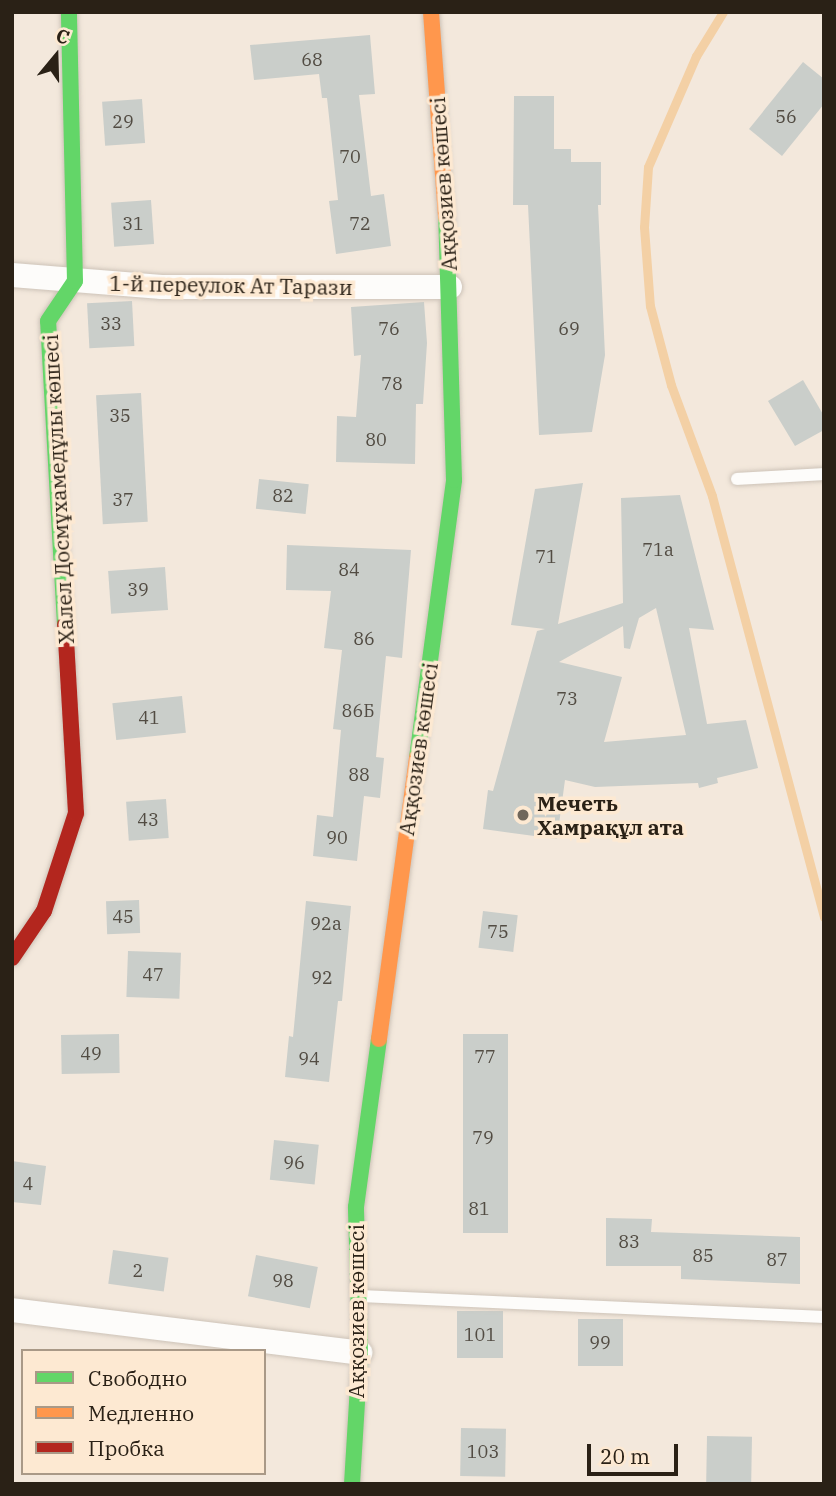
<!DOCTYPE html>
<html>
<head>
<meta charset="utf-8">
<style>
	body { margin:0 }
	#map { position:relative; width:836px; height:1496px; overflow:hidden; background:#f3e8dc; font-family:"IBM Plex Serif",serif }
	div>[style] { position:absolute }
	.stream>* { height:9px; margin:-4.5px; padding:0 4.5px; transform-origin:4.5px; border-radius:4.5px; background:#f3d0a5 }
	.building>* { inset:0; background:#caceca; transform-origin:0 0 }
	.roads { filter:drop-shadow(0 0 2px #cdc3b8) drop-shadow(0 0 2px #cdc3b8) }
	.lane>* { height:12px; margin:-6px; padding:0 6px; transform-origin:6px; border-radius:6px; background:#fdfcfa }
	.street>* { height:24px; margin:-12px; padding:0 12px; transform-origin:12px; border-radius:12px; background:#fdfcfa }
	.fast>* { height:16px; margin:-8px; padding:0 8px; transform-origin:8px; border-radius:8px; background:#63d668 }
	.slow>* { height:16px; margin:-8px; padding:0 8px; transform-origin:8px; border-radius:8px; background:#ff974d }
	.jam>* { height:16px; margin:-8px; padding:0 8px; transform-origin:8px; border-radius:8px; background:#b3261e }
	.dots>* { width:19px; height:19px; translate:-50% -50%; box-sizing:border-box; border:4px solid #fde9d2; border-radius:50% }
	span { translate:-50% -50%; white-space:nowrap; text-align:center; line-height:1.15; -webkit-text-stroke:7px #fde9d2; paint-order:stroke }
	.number-label { font-size:18px; color:#524c43 }
	.number-label span { -webkit-text-stroke-width:0 }
	.street-label { font-size:21px; color:#2a2116 }
	.poi-label { font-size:21px; color:#2a2116; font-weight:700 }
	.left { translate:0 -50%; text-align:left }
	.frame { position:absolute; inset:0; border:14px solid #2a2116; pointer-events:none }
	.legend { position:absolute; left:21px; top:1349px; width:245px; height:126px; box-sizing:border-box; background:#fde9d2; border:2px solid #a99987; margin:0; padding:9px 12px; list-style:none; font-size:21px; color:#2a2116 }
	.legend li { display:flex; align-items:center; gap:14px; height:35px }
	.legend b { width:35px; border:2px solid #a99987 }
	.north { position:absolute; left:21px; top:21px; width:70px; height:70px; -webkit-text-stroke:5px #fde9d2; paint-order:stroke; rotate:19deg; font-size:19px; font-weight:700; line-height:28px; text-align:center; color:#2a2116 }
	.north::after { content:''; display:block; margin:auto; width:24px; height:32px; background:#2a2116; clip-path:polygon(50% 0,100% 100%,50% 72%,0 100%) }
	.scale { position:absolute; left:587px; top:1444px; width:91px; height:32px; box-sizing:border-box; border:4px solid #2a2116; border-top:0; padding-left:9px; font-size:21px; line-height:24px; white-space:nowrap; color:#2a2116; -webkit-text-stroke:5px #fde9d2; paint-order:stroke }
</style>
</head>
<body>
<div id="map">
	<div class="stream">
		<div style="left:723px;top:12px;width:52px;rotate:121.5deg"></div>
		<div style="left:696px;top:56px;width:121px;rotate:113.4deg"></div>
		<div style="left:648px;top:167px;width:60px;rotate:93.8deg"></div>
		<div style="left:644px;top:227px;width:79px;rotate:85.7deg"></div>
		<div style="left:650px;top:306px;width:82px;rotate:75.1deg"></div>
		<div style="left:671px;top:385px;width:118px;rotate:69.7deg"></div>
		<div style="left:712px;top:496px;width:436px;rotate:75.1deg"></div>
	</div>
	<div class="building">
		<div style="clip-path:polygon(370px 35px,375px 94px,359px 95px,371px 196px,384px 194px,391px 246px,336px 254px,329px 201px,338px 200px,327px 98px,322px 98px,319px 74px,254px 80px,250px 45px)"></div>
		<div style="clip-path:polygon(803px 62px,824px 79px,824px 104px,782px 156px,749px 129px)"></div>
		<div style="clip-path:polygon(514px 96px,554px 96px,554px 149px,571px 149px,571px 162px,601px 162px,601px 205px,598px 205px,605px 355px,592px 432px,539px 435px,528px 205px,513px 205px)"></div>
		<div style="left:142px;top:99px;width:44px;height:40px;rotate:86deg"></div>
		<div style="left:151px;top:200px;width:44px;height:40px;rotate:86deg"></div>
		<div style="left:132px;top:301px;width:45px;height:45px;rotate:87deg"></div>
		<div style="clip-path:polygon(424px 302px,427px 343px,423px 404px,416px 404px,415px 464px,336px 462px,337px 416px,356px 417px,361px 355px,354px 356px,351px 307px)"></div>
		<div style="clip-path:polygon(803px 380px,824px 416px,824px 430px,795px 446px,768px 401px)"></div>
		<div style="left:141px;top:393px;width:129px;height:45px;rotate:87deg"></div>
		<div style="left:259px;top:479px;width:50px;height:30px;rotate:6deg"></div>
		<div style="clip-path:polygon(evenodd,583px 483px,558px 624px,623px 603px,621px 498px,680px 495px,714px 630px,689px 628px,707px 724px,746px 720px,758px 768px,717px 778px,718px 783px,699px 788px,698px 783px,595px 787px,565px 780px,557px 839px,483px 829px,488px 790px,493px 791px,537px 631px,545px 629px,511px 625px,535px 489px,583px 483px,656px 608px,686px 735px,604px 742px,622px 677px,559px 662px,623px 626px,624px 648px,630px 649px,639px 618px,656px 608px)"></div>
		<div style="clip-path:polygon(287px 545px,411px 550px,402px 658px,386px 656px,376px 757px,384px 758px,380px 798px,364px 796px,357px 861px,313px 856px,317px 815px,333px 817px,341px 730px,333px 729px,342px 650px,324px 648px,331px 591px,286px 590px)"></div>
		<div style="left:165px;top:567px;width:43px;height:57px;rotate:86deg"></div>
		<div style="left:182px;top:696px;width:37px;height:70px;rotate:84deg"></div>
		<div style="left:166px;top:799px;width:39px;height:40px;rotate:86deg"></div>
		<div style="left:139px;top:900px;width:33px;height:33px;rotate:88deg"></div>
		<div style="clip-path:polygon(306px 901px,351px 906px,342px 1001px,338px 1001px,329px 1082px,285px 1077px,289px 1036px,293px 1037px)"></div>
		<div style="left:483px;top:911px;width:35px;height:37px;rotate:7deg"></div>
		<div style="left:128px;top:951px;width:53px;height:46px;rotate:2deg"></div>
		<div style="left:119px;top:1034px;width:39px;height:58px;rotate:89deg"></div>
		<div style="left:463px;top:1034px;width:45px;height:199px"></div>
		<div style="left:274px;top:1140px;width:45px;height:40px;rotate:6deg"></div>
		<div style="clip-path:polygon(12px 1161px,46px 1166px,41px 1205px,12px 1202px)"></div>
		<div style="clip-path:polygon(606px 1218px,652px 1219px,651px 1232px,800px 1237px,800px 1284px,681px 1279px,681px 1266px,606px 1266px)"></div>
		<div style="left:113px;top:1250px;width:56px;height:34px;rotate:8deg"></div>
		<div style="left:256px;top:1255px;width:63px;height:42px;rotate:11deg"></div>
		<div style="left:457px;top:1311px;width:46px;height:47px"></div>
		<div style="left:578px;top:1319px;width:45px;height:47px"></div>
		<div style="left:461px;top:1428px;width:45px;height:48px;rotate:1deg"></div>
		<div style="left:707px;top:1436px;width:45px;height:47px;rotate:1deg"></div>
	</div>
	<div class="roads">
		<div class="lane">
			<div style="left:737px;top:479px;width:87px;rotate:-3.3deg"></div>
			<div style="left:361px;top:1296px;width:463px;rotate:2.6deg"></div>
		</div>
		<div class="street">
			<div style="left:12px;top:275px;width:150px;rotate:4.6deg"></div>
			<div style="left:162px;top:287px;width:288px"></div>
			<div style="left:12px;top:1310px;width:351px;rotate:7deg"></div>
		</div>
		<div class="fast">
			<div style="left:65px;top:624px;width:303px;rotate:-93.2deg"></div>
			<div style="left:48px;top:321px;width:48px;rotate:-56deg"></div>
			<div style="left:75px;top:281px;width:269px;rotate:-91.3deg"></div>
			<div style="left:417px;top:758px;width:280px;rotate:-82.4deg"></div>
			<div style="left:454px;top:480px;width:263px;rotate:-91.7deg"></div>
			<div style="left:352px;top:1484px;width:131px;rotate:-86.5deg"></div>
			<div style="left:360px;top:1353px;width:146px;rotate:-91.6deg"></div>
			<div style="left:356px;top:1207px;width:170px;rotate:-82.2deg"></div>
		</div>
		<div class="slow">
			<div style="left:431px;top:12px;width:206px;rotate:85.8deg"></div>
			<div style="left:379px;top:1039px;width:284px;rotate:-82.3deg"></div>
		</div>
		<div class="jam">
			<div style="left:12px;top:958px;width:57px;rotate:-55.8deg"></div>
			<div style="left:44px;top:911px;width:103px;rotate:-71.9deg"></div>
			<div style="left:76px;top:813px;width:189px;rotate:-93.3deg"></div>
		</div>
	</div>
	<div class="dots">
		<div style="left:523px;top:815px;background:#70675b"></div>
	</div>
	<div class="number-label">
		<span style="left:312px;top:60px">68</span>
		<span style="left:786px;top:117px">56</span>
		<span style="left:123px;top:122px">29</span>
		<span style="left:350px;top:157px">70</span>
		<span style="left:133px;top:224px">31</span>
		<span style="left:360px;top:224px">72</span>
		<span style="left:111px;top:324px">33</span>
		<span style="left:389px;top:329px">76</span>
		<span style="left:569px;top:329px">69</span>
		<span style="left:392px;top:384px">78</span>
		<span style="left:120px;top:416px">35</span>
		<span style="left:376px;top:440px">80</span>
		<span style="left:283px;top:496px">82</span>
		<span style="left:123px;top:500px">37</span>
		<span style="left:658px;top:550px">71а</span>
		<span style="left:546px;top:557px">71</span>
		<span style="left:349px;top:570px">84</span>
		<span style="left:138px;top:590px">39</span>
		<span style="left:364px;top:639px">86</span>
		<span style="left:567px;top:699px">73</span>
		<span style="left:358px;top:711px">86Б</span>
		<span style="left:149px;top:718px">41</span>
		<span style="left:359px;top:775px">88</span>
		<span style="left:148px;top:820px">43</span>
		<span style="left:337px;top:838px">90</span>
		<span style="left:123px;top:917px">45</span>
		<span style="left:326px;top:924px">92а</span>
		<span style="left:498px;top:932px">75</span>
		<span style="left:153px;top:975px">47</span>
		<span style="left:322px;top:978px">92</span>
		<span style="left:91px;top:1054px">49</span>
		<span style="left:485px;top:1057px">77</span>
		<span style="left:309px;top:1059px">94</span>
		<span style="left:483px;top:1138px">79</span>
		<span style="left:294px;top:1163px">96</span>
		<span style="left:28px;top:1184px">4</span>
		<span style="left:479px;top:1209px">81</span>
		<span style="left:629px;top:1242px">83</span>
		<span style="left:703px;top:1256px">85</span>
		<span style="left:777px;top:1260px">87</span>
		<span style="left:138px;top:1271px">2</span>
		<span style="left:283px;top:1281px">98</span>
		<span style="left:480px;top:1335px">101</span>
		<span style="left:600px;top:1343px">99</span>
		<span style="left:483px;top:1452px">103</span>
	</div>
	<div class="street-label">
		<span style="left:443px;top:184px;rotate:-94deg">Аққозиев көшесі</span>
		<span style="left:231px;top:285px;rotate:1deg">1-й переулок Ат Тарази</span>
		<span style="left:58px;top:489px;rotate:-93deg">Халел Досмұхамедұлы көшесі</span>
		<span style="left:418px;top:749px;rotate:-82deg">Аққозиев көшесі</span>
		<span style="left:356px;top:1311px;rotate:-90deg">Аққозиев көшесі</span>
	</div>
	<div class="poi-label">
		<span class="left" style="left:537px;top:815px">Мечеть<br>Хамрақұл ата</span>
	</div>
	<div class="frame"></div>
	<ul class="legend">
	<li><b style="height:9px;background:#63d668"></b>Свободно</li>
	<li><b style="height:9px;background:#ff974d"></b>Медленно</li>
	<li><b style="height:9px;background:#b3261e"></b>Пробка</li>
	</ul>
	<div class="north">С</div>
	<div class="scale">20 m</div>
</div>
</body>
</html>
